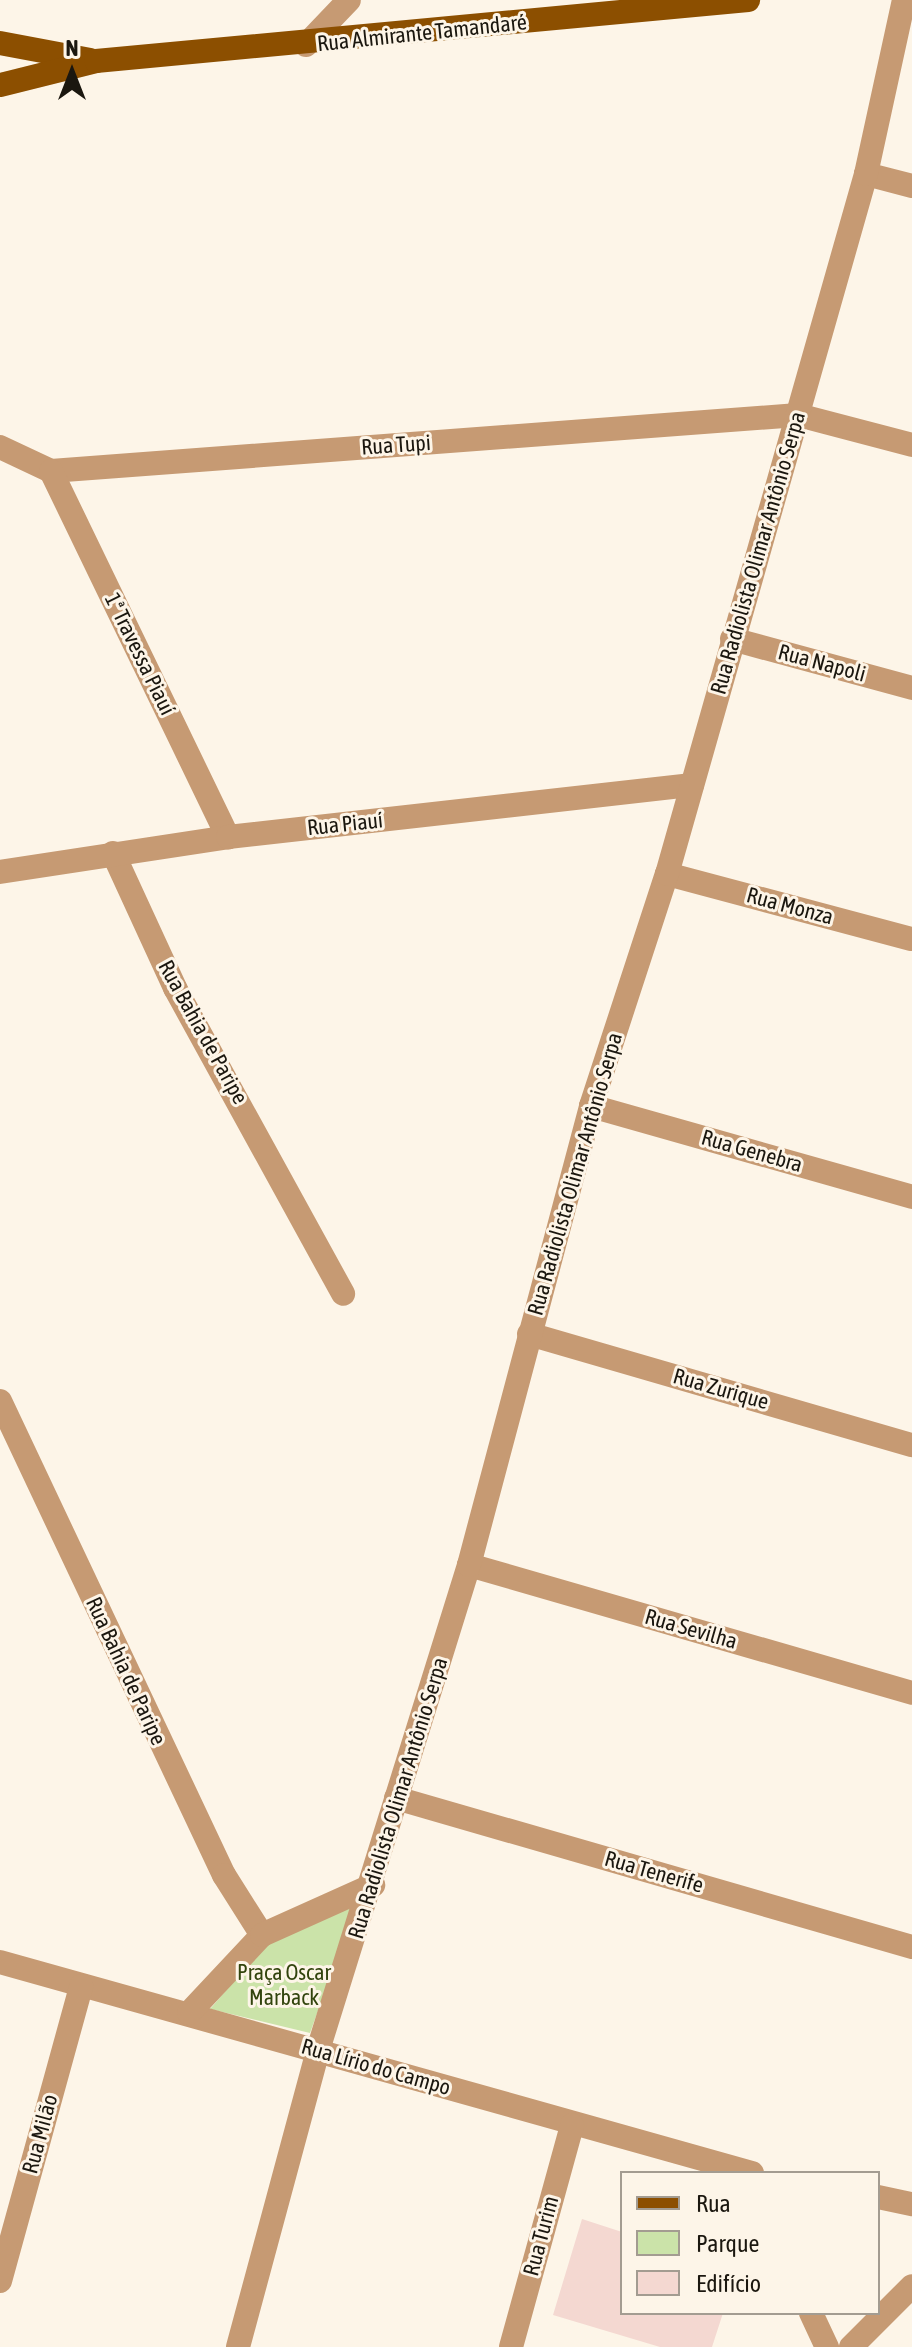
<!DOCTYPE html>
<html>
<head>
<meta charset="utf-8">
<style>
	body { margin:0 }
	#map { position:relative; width:912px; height:2347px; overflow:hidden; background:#fdf5e8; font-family:"Asap Condensed",sans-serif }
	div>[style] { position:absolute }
	.green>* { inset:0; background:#cbe3a9 }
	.building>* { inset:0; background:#f4d8d1 }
	.minor>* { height:24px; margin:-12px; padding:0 12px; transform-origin:12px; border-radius:12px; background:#c69a73 }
	.major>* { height:24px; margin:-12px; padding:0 12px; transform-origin:12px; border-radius:12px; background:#8c4f00 }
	span { translate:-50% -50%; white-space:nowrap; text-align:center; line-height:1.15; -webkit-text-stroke:6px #fdf5e8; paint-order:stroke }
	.street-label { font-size:22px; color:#1b170f }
	.park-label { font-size:22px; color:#32440d }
	.legend { position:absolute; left:620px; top:2171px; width:260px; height:144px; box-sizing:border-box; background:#fdf5e8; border:2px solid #a39c91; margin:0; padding:10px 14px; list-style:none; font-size:24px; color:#1b170f }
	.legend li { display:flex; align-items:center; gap:16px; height:40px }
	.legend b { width:40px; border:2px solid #a39c91 }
	.north { position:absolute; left:32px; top:32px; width:80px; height:80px; -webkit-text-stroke:6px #fdf5e8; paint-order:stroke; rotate:0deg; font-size:22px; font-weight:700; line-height:32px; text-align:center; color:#1b170f }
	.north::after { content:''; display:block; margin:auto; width:28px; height:36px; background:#1b170f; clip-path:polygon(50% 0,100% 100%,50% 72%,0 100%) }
</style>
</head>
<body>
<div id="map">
	<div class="green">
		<div style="clip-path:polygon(357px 1901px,310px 2033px,210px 2009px,270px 1940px)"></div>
	</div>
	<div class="building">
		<div style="clip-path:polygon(582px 2219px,622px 2232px,622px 2313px,723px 2313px,712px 2347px,660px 2347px,553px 2315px)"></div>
	</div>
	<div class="minor">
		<div style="left:306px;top:45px;width:62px;rotate:-46.3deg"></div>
		<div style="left:866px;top:174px;width:48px;rotate:14.6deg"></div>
		<div style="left:0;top:447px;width:56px;rotate:25.2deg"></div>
		<div style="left:51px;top:471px;width:749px;rotate:-4.29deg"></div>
		<div style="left:798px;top:415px;width:118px;rotate:14.7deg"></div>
		<div style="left:51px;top:471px;width:407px;rotate:64.2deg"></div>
		<div style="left:732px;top:639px;width:187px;rotate:15.2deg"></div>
		<div style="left:113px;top:853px;width:149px;rotate:65.3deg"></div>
		<div style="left:175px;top:988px;width:349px;rotate:61.2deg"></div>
		<div style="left:0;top:872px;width:231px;rotate:-8.7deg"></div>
		<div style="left:228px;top:837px;width:467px;rotate:-6.4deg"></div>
		<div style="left:667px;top:874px;width:253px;rotate:14.9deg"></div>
		<div style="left:591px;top:1106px;width:334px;rotate:15.8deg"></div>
		<div style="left:529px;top:1334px;width:399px;rotate:16.2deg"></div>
		<div style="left:0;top:1401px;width:524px;rotate:64.71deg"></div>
		<div style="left:224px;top:1875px;width:71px;rotate:57.7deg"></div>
		<div style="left:469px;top:1565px;width:461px;rotate:16.1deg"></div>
		<div style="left:396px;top:1798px;width:537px;rotate:16.11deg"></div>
		<div style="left:0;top:1962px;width:781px;rotate:15.67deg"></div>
		<div style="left:189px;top:2013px;width:107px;rotate:-46.9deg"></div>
		<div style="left:262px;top:1935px;width:122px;rotate:-24.2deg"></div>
		<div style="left:878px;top:2197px;width:35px;rotate:12deg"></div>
		<div style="left:0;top:2281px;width:306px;rotate:-74.6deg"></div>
		<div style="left:811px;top:2313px;width:38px;rotate:65deg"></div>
		<div style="left:238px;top:2347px;width:308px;rotate:-74.9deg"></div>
		<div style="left:318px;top:2050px;width:508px;rotate:-72.71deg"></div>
		<div style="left:469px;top:1565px;width:475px;rotate:-75.1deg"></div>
		<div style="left:591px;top:1106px;width:244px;rotate:-71.9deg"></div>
		<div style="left:667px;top:874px;width:728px;rotate:-74.13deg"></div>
		<div style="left:866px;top:174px;width:178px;rotate:-77.7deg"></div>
		<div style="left:511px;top:2347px;width:230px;rotate:-74.6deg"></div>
		<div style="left:851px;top:2347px;width:86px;rotate:-45deg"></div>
	</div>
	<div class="major">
		<div style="left:0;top:43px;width:92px;rotate:10.7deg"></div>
		<div style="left:0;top:85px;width:99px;rotate:-14deg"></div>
		<div style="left:96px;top:61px;width:655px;rotate:-5.34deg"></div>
	</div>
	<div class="street-label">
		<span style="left:422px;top:33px;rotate:-6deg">Rua Almirante Tamandaré</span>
		<span style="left:396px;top:445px;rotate:-4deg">Rua Tupi</span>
		<span style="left:758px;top:553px;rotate:-74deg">Rua Radiolista Olimar Antônio Serpa</span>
		<span style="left:140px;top:654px;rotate:64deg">1ª Travessa Piauí</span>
		<span style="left:822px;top:663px;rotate:15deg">Rua Napoli</span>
		<span style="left:345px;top:824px;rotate:-6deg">Rua Piauí</span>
		<span style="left:790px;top:906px;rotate:15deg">Rua Monza</span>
		<span style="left:203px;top:1032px;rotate:61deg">Rua Bahia de Paripe</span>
		<span style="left:752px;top:1151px;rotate:16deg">Rua Genebra</span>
		<span style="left:575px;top:1174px;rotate:-74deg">Rua Radiolista Olimar Antônio Serpa</span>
		<span style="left:721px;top:1389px;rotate:16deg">Rua Zurique</span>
		<span style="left:691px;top:1629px;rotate:16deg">Rua Sevilha</span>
		<span style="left:126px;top:1671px;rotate:65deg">Rua Bahia de Paripe</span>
		<span style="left:398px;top:1798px;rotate:-73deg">Rua Radiolista Olimar Antônio Serpa</span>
		<span style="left:654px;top:1872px;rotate:16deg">Rua Tenerife</span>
		<span style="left:376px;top:2067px;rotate:16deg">Rua Lírio do Campo</span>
		<span style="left:40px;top:2134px;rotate:-75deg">Rua Milão</span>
		<span style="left:541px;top:2236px;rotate:-75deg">Rua Turim</span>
	</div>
	<div class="park-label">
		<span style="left:284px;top:1985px">Praça Oscar<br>Marback</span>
	</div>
	<ul class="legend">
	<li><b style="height:10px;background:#8c4f00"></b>Rua</li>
	<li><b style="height:22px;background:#cbe3a9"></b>Parque</li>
	<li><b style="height:22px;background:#f4d8d1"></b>Edifício</li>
	</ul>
	<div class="north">N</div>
</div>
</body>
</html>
